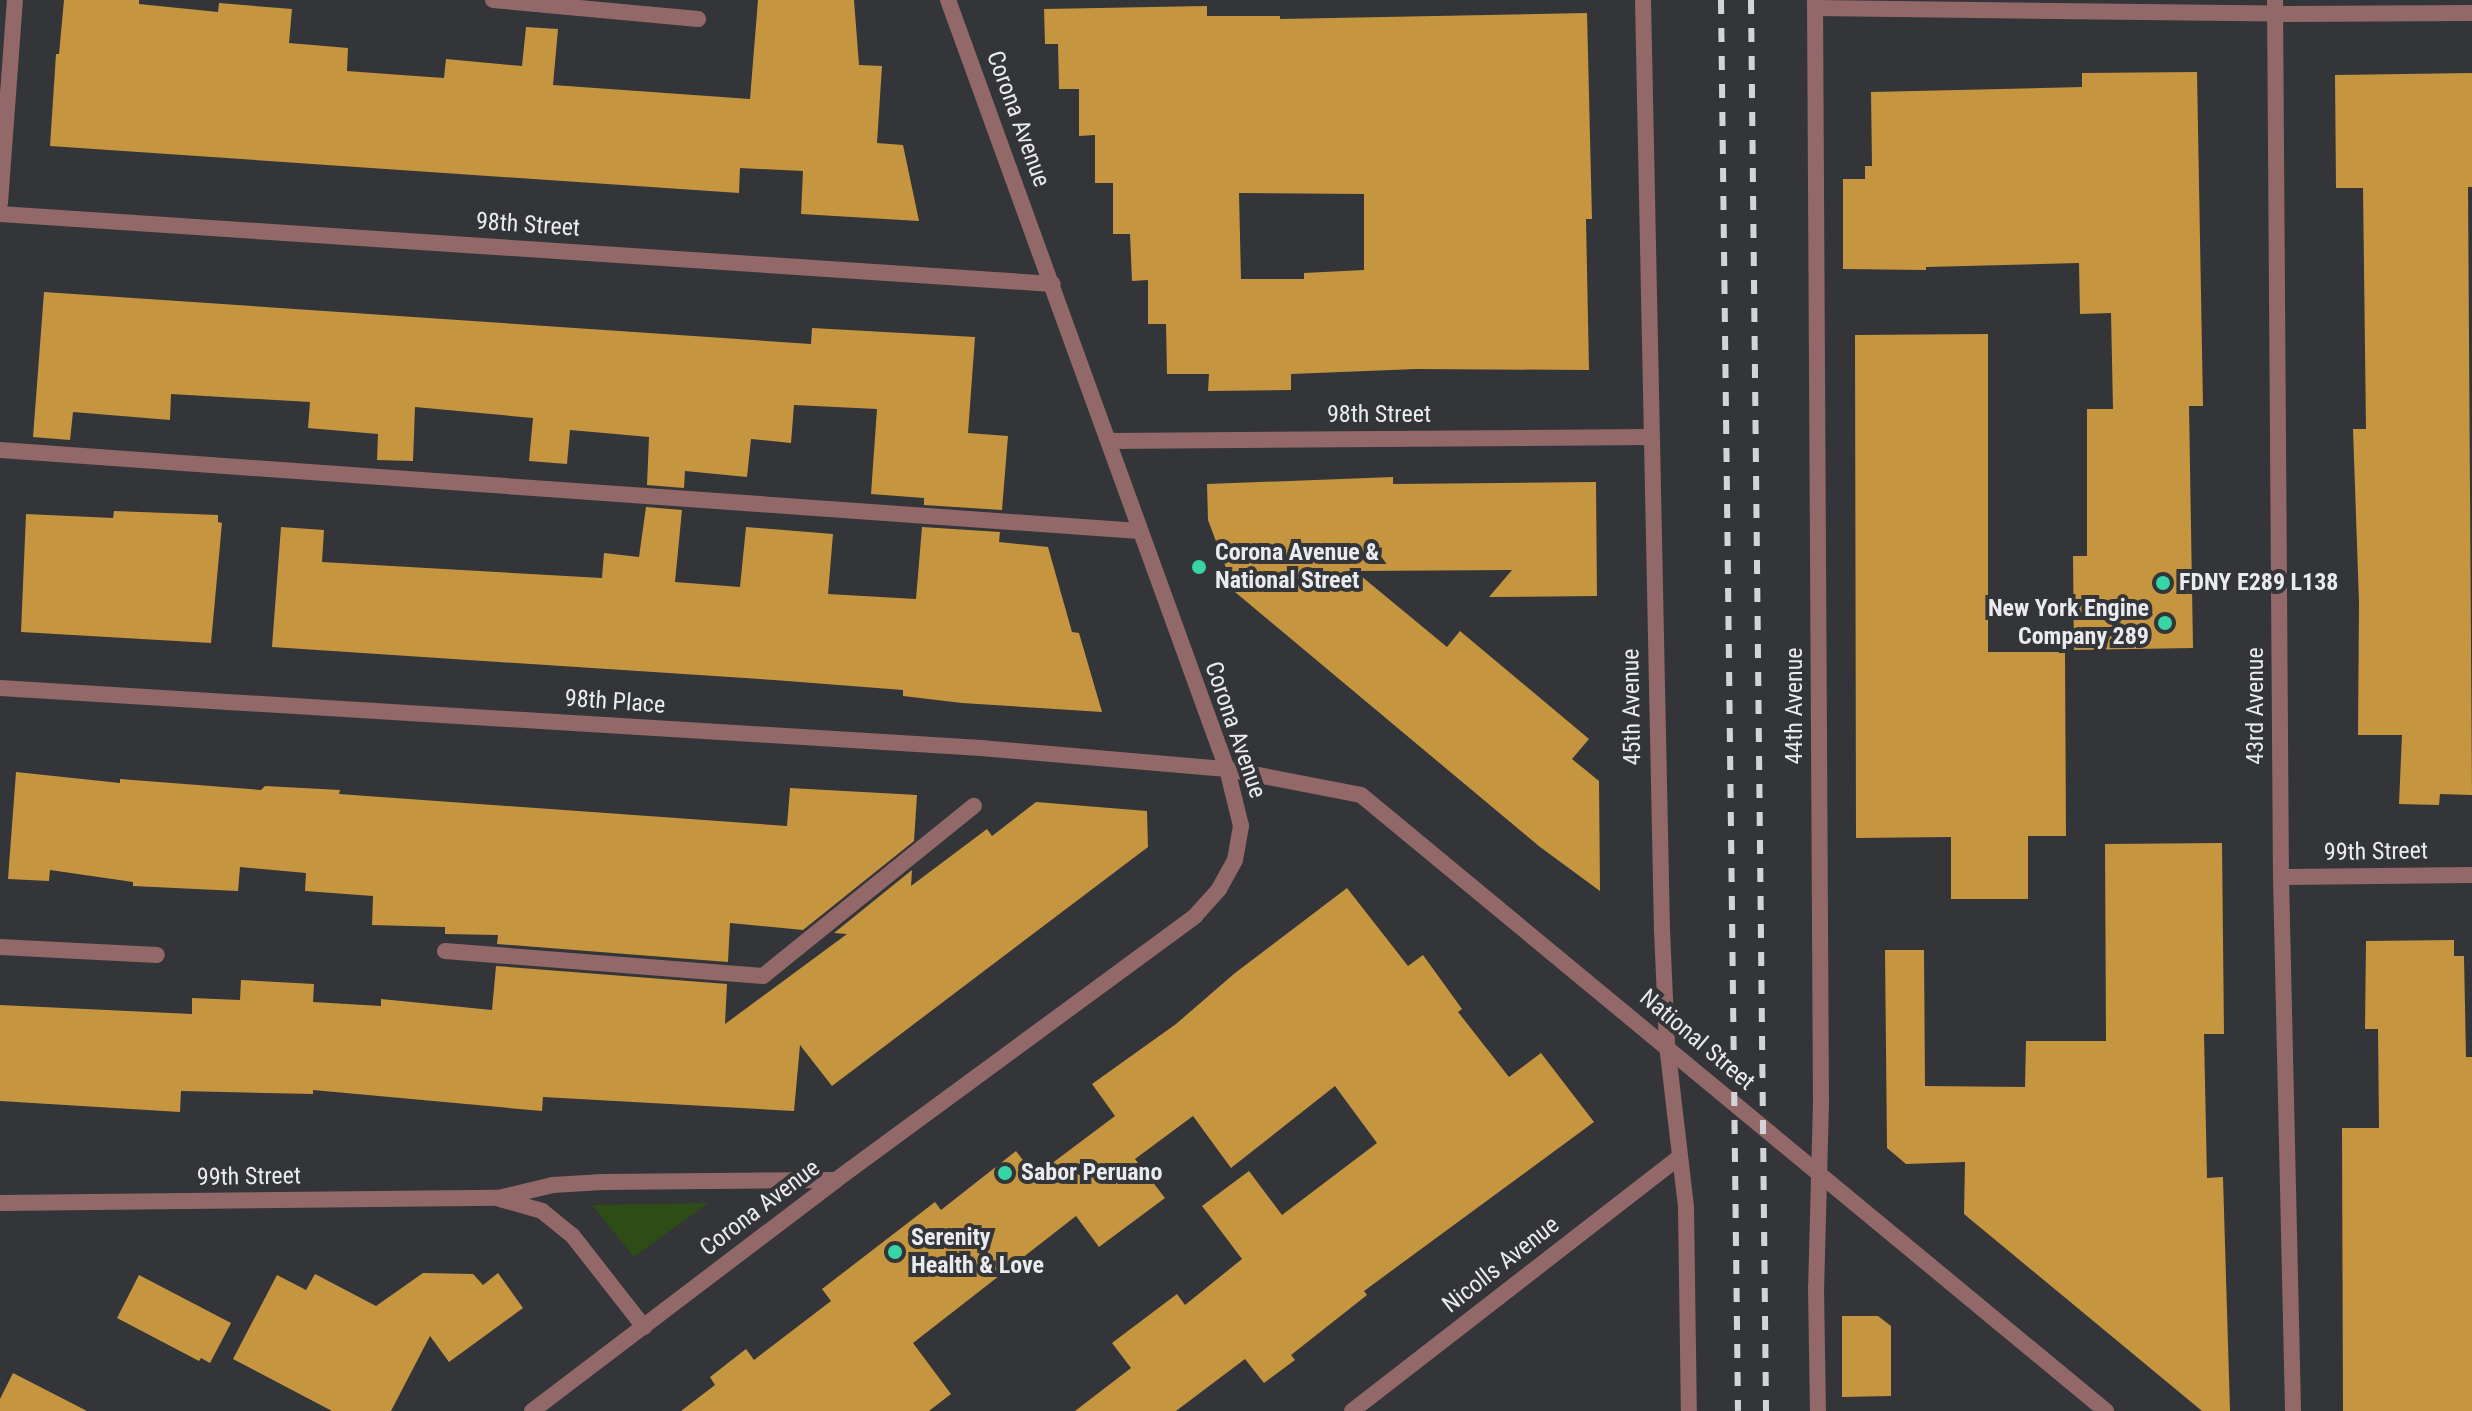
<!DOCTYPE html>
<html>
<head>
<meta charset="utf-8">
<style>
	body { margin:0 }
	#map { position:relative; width:2472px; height:1411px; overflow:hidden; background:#343539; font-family:"Roboto Condensed",sans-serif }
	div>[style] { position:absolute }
	.green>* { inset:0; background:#2e4d16 }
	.building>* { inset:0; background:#c69540 }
	.service>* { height:16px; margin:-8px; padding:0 8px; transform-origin:8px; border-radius:8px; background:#926968 }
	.minor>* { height:16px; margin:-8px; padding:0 8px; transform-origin:8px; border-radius:8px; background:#926968 }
	.rail>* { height:6px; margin-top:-3px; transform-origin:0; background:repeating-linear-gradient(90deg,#d3d4d7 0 14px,transparent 0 28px) }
	.dots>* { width:22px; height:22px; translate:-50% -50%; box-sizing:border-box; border:4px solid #343539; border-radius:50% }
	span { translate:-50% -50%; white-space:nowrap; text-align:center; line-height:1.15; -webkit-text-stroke:8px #343539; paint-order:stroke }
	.street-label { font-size:24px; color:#eaebee }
	.poi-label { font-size:24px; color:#eaebee; font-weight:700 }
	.left { translate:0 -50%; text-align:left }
	.right { translate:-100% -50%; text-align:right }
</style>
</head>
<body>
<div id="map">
	<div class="green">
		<div style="clip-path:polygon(708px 1203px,634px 1257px,592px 1205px)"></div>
	</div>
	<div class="building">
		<div style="clip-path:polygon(64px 0,139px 0,139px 4px,218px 12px,219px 3px,292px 9px,289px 43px,348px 48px,347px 71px,401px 75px,444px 78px,446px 59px,522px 66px,526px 27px,558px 29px,553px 85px,750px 99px,758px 0,854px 0,859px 65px,882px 66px,877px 143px,903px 145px,919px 221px,801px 214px,803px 171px,740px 168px,739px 193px,50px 146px,56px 54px,59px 54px)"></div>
		<div style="clip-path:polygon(evenodd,1207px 6px,1207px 16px,1280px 16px,1280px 19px,1587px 13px,1592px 219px,1586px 219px,1589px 370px,1416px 369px,1291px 374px,1291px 390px,1208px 391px,1209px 374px,1167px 374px,1166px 324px,1148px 324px,1148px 280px,1132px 281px,1130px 234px,1113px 234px,1113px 183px,1095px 183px,1095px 135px,1079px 136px,1079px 89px,1059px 89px,1058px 44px,1045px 44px,1044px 9px,1207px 6px,1239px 193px,1364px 194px,1364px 270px,1304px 273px,1304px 279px,1241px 279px,1239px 193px)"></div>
		<div style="clip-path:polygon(2197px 72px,2203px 406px,2189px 406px,2193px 648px,2074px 650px,2073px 556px,2087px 556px,2087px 409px,2113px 409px,2111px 313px,2080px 314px,2079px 263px,1926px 267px,1926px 270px,1843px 269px,1843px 179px,1865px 179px,1865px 166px,1872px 166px,1871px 92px,2082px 87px,2082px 73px)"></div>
		<div style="clip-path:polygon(2472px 73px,2472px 187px,2468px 187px,2472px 795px,2440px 794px,2439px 805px,2399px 804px,2402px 735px,2358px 735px,2359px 602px,2353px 429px,2366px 429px,2363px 188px,2336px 188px,2335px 75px)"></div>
		<div style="clip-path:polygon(44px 292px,811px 344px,812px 328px,975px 337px,968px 433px,1008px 436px,1002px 510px,924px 505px,924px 498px,871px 494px,877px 409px,794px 405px,791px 443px,751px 439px,747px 477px,685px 471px,684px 488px,647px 485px,649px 437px,570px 430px,567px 464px,529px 461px,533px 418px,415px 407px,413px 461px,377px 460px,378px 434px,308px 428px,310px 402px,171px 394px,170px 420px,73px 412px,70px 440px,33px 437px)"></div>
		<div style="clip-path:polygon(1988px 334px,1988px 652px,2065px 652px,2066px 836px,2028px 836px,2028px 899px,1951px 899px,1951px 837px,1856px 838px,1855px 335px)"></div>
		<div style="clip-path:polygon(1393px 477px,1393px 484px,1596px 482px,1597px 596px,1489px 597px,1512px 570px,1355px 571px,1447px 647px,1460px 631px,1589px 739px,1572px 759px,1599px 781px,1600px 891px,1540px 847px,1235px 592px,1208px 520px,1207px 484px)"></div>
		<div style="clip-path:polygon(646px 507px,682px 510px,675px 582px,740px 587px,746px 527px,833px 534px,828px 594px,916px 599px,922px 527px,1000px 532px,999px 542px,1048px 547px,1072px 632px,1079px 633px,1102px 712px,962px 703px,903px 696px,903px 690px,774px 680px,272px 647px,281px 527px,324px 530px,322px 562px,602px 578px,604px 553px,639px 557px)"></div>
		<div style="clip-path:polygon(114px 511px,218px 515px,218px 522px,222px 523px,211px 643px,21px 632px,26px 514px,113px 518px)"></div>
		<div style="clip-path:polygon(16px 772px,120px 783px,120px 779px,261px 790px,265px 786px,340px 790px,339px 794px,787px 826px,790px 788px,917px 795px,914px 841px,803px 930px,730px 923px,728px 962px,497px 944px,498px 935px,445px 934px,445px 927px,372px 925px,373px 896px,305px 891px,306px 873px,240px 867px,238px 891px,133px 886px,133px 882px,50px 870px,49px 881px,8px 879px)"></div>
		<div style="clip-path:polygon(1036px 802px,1147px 811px,1148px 847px,832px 1086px,800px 1045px,794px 1111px,543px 1097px,542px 1111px,313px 1090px,313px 1094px,181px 1091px,180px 1112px,0 1101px,0 1005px,192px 1014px,192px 998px,240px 1000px,241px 980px,314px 984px,313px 1002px,381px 1006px,381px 999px,492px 1010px,496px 966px,727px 984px,725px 1024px,847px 934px,834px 933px,912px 870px,911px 886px,987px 829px,992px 836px)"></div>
		<div style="clip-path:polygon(2222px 843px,2224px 1034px,2204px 1034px,2207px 1178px,2223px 1177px,2230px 1411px,2202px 1411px,1964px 1214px,1965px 1162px,1906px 1164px,1887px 1148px,1885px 950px,1924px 950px,1925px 1086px,2025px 1087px,2026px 1041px,2106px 1041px,2105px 844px)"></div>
		<div style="clip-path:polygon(1347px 888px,1408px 966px,1423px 955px,1462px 1009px,1458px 1012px,1509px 1077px,1541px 1053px,1594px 1122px,1364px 1291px,1367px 1295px,1291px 1355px,1295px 1360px,1264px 1383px,1245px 1359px,1176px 1411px,1075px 1411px,1131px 1368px,1112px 1343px,1177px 1294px,1185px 1305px,1242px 1259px,1202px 1206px,1249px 1171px,1282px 1215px,1377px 1143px,1335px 1086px,1231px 1168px,1193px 1116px,1135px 1159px,1165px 1198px,1099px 1247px,1076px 1216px,913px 1343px,951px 1394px,929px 1411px,681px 1411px,715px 1385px,710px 1377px,746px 1349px,754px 1360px,831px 1301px,822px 1289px,935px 1202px,941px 1210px,1016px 1151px,1035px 1176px,1115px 1116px,1092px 1084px,1176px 1024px,1235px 973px)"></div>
		<div style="clip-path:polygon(2454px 940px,2454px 956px,2464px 956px,2466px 1057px,2472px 1057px,2472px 1411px,2343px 1411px,2342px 1128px,2379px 1128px,2378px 1029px,2365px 1029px,2366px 941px)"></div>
		<div style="clip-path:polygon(423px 1273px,473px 1274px,483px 1285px,498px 1273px,523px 1308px,449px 1362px,430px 1336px,391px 1411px,332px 1411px,233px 1359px,277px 1275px,306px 1290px,315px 1274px,376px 1306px)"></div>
		<div style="clip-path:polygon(139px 1275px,231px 1323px,210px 1363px,201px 1358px,199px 1361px,117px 1318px)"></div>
		<div style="clip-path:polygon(1842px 1316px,1878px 1316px,1891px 1326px,1891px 1396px,1842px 1397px)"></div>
		<div style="clip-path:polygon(13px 1373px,87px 1411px,0 1411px,0 1399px)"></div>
	</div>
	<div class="service">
		<div style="left:493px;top:0;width:206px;rotate:5.3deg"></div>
		<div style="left:0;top:450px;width:1142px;rotate:4.07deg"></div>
		<div style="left:0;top:947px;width:157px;rotate:2.9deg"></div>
		<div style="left:445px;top:951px;width:319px;rotate:4.5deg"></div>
		<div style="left:763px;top:976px;width:271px;rotate:-38.9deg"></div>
	</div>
	<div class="minor">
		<div style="left:1643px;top:0;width:930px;rotate:88.83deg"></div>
		<div style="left:1662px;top:930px;width:115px;rotate:87.5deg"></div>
		<div style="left:1667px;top:1045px;width:163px;rotate:83.3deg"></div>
		<div style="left:1686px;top:1207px;width:204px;rotate:89.2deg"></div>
		<div style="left:1815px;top:0;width:1102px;rotate:89.69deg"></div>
		<div style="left:1821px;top:1102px;width:185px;rotate:91.5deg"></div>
		<div style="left:1816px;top:1287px;width:124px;rotate:89.1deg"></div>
		<div style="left:2275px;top:0;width:877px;rotate:89.61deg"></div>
		<div style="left:2281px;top:877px;width:534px;rotate:88.71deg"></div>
		<div style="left:1815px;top:8px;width:460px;rotate:0.7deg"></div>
		<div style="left:2275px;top:14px;width:197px;rotate:-0.3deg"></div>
		<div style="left:0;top:203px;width:204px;rotate:-85.8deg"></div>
		<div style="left:0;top:214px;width:1055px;rotate:3.8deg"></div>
		<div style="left:1109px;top:441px;width:541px;rotate:-0.42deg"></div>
		<div style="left:0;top:688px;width:983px;rotate:3.5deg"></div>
		<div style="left:981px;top:748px;width:247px;rotate:4.9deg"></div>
		<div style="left:1227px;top:769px;width:136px;rotate:11deg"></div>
		<div style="left:1361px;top:795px;width:967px;rotate:39.59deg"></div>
		<div style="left:2281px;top:877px;width:191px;rotate:-0.6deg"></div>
		<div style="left:500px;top:1199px;width:44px;rotate:15.9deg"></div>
		<div style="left:542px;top:1211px;width:38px;rotate:39deg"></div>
		<div style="left:572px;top:1235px;width:117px;rotate:52deg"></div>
		<div style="left:0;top:1203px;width:498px;rotate:-0.6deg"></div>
		<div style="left:498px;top:1198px;width:57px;rotate:-13.3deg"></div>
		<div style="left:553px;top:1185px;width:49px;rotate:-3.5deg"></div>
		<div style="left:602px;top:1182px;width:234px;rotate:-0.5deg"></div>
		<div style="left:532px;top:1411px;width:382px;rotate:-37.2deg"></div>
		<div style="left:836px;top:1180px;width:446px;rotate:-36.3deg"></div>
		<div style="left:1195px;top:916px;width:36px;rotate:-48deg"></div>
		<div style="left:1219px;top:889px;width:33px;rotate:-61deg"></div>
		<div style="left:1235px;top:860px;width:35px;rotate:-80deg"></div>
		<div style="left:1241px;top:826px;width:59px;rotate:-103.8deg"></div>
		<div style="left:1227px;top:769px;width:818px;rotate:-109.94deg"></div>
		<div style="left:1352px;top:1411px;width:414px;rotate:-37.8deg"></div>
	</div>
	<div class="rail">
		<div style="left:1721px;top:0;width:1411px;rotate:89.31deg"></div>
		<div style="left:1751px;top:0;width:1411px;rotate:89.39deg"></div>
	</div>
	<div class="dots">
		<div style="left:1199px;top:567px;background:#37d4a6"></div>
		<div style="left:2163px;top:583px;background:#37d4a6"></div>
		<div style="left:2165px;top:623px;background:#37d4a6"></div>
		<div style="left:1005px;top:1173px;background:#37d4a6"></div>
		<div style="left:895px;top:1252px;background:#37d4a6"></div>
	</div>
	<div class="street-label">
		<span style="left:1018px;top:119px;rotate:70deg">Corona Avenue</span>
		<span style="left:528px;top:225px;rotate:4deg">98th Street</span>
		<span style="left:1379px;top:415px">98th Street</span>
		<span style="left:615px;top:702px;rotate:4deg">98th Place</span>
		<span style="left:1795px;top:706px;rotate:-90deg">44th Avenue</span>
		<span style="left:2256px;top:706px;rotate:-90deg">43rd Avenue</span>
		<span style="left:1632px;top:707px;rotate:-91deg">45th Avenue</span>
		<span style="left:1235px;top:730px;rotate:71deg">Corona Avenue</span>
		<span style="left:2376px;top:852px;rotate:-1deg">99th Street</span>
		<span style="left:1697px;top:1040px;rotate:40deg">National Street</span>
		<span style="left:249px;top:1177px;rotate:-1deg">99th Street</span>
		<span style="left:760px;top:1208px;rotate:-37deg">Corona Avenue</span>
		<span style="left:1501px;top:1265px;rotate:-38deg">Nicolls Avenue</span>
	</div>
	<div class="poi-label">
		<span class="left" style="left:1215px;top:567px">Corona Avenue &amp;<br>National Street</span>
		<span class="left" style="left:2179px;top:583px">FDNY E289 L138</span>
		<span class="right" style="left:2149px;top:623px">New York Engine<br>Company 289</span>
		<span class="left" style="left:1021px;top:1173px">Sabor Peruano</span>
		<span class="left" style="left:911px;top:1252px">Serenity<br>Health &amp; Love</span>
	</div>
</div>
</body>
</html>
